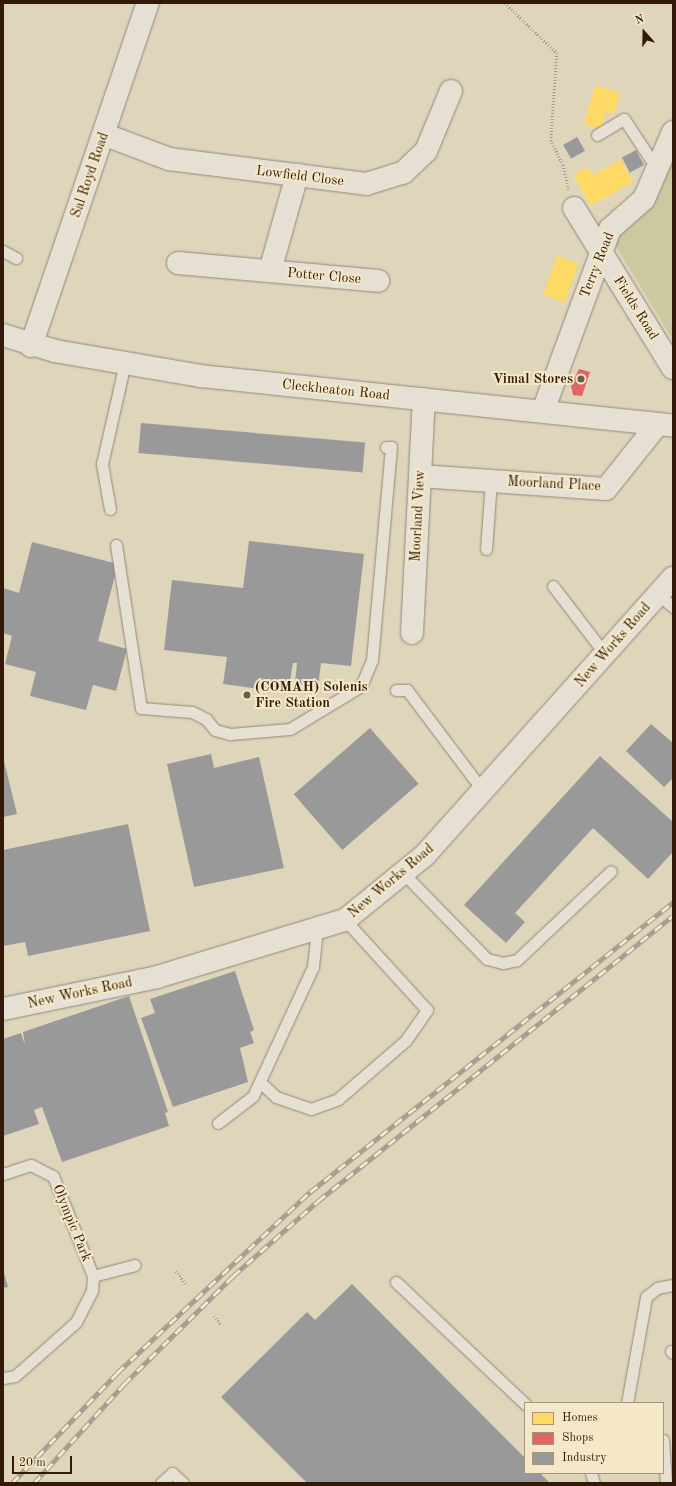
<!DOCTYPE html>
<html>
<head>
<meta charset="utf-8">
<style>
	body { margin:0 }
	#map { position:relative; width:676px; height:1486px; overflow:hidden; background:#dfd5bb; font-family:"Old Standard TT",serif }
	div>[style] { position:absolute }
	.green>* { inset:0; background:#cac9a0 }
	.homes>* { inset:0; background:#ffd966; transform-origin:0 0 }
	.shops>* { inset:0; background:#e06666 }
	.industry>* { inset:0; background:#999; transform-origin:0 0 }
	.path>* { height:2.5px; margin-top:-1.25px; transform-origin:0; background:repeating-linear-gradient(90deg,#a39c91 0 1px,transparent 0 3px) }
	.roads { filter:drop-shadow(0 0 1px #918878) drop-shadow(0 0 1px #918878) }
	.lane>* { height:11px; margin:-5.5px; padding:0 5.5px; transform-origin:5.5px; border-radius:5.5px; background:#e5e0d3 }
	.street>* { height:22px; margin:-11px; padding:0 11px; transform-origin:11px; border-radius:11px; background:#e5e0d3 }
	.secondary>* { height:22px; margin:-11px; padding:0 11px; transform-origin:11px; border-radius:11px; background:#e5e0d3 }
	.rail>* { height:4.5px; margin-top:-2.25px; transform-origin:0; background:repeating-linear-gradient(90deg,#f4e8c9 0 9px,#a39c91 0 18px); box-sizing:border-box; border-block:1px solid #a39c91 }
	.dots>* { width:11px; height:11px; translate:-50% -50%; box-sizing:border-box; border:2px solid #f4e8c9; border-radius:50% }
	span { translate:-50% -50%; white-space:nowrap; text-align:center; line-height:1.15; -webkit-text-stroke:4px #f4e8c9; paint-order:stroke }
	.street-label { font-size:14px; color:#321908 }
	.poi-label { font-size:14px; color:#321908; font-weight:700 }
	.right { translate:-100% -50%; text-align:right }
	.left { translate:0 -50%; text-align:left }
	.frame { position:absolute; inset:0; border:4px solid #321908; pointer-events:none }
	.legend { position:absolute; left:524px; top:1402px; width:140px; height:72px; box-sizing:border-box; background:#f4e8c9; border:1px solid #a6957c; margin:0; padding:5px 7px; list-style:none; font-size:12px; color:#321908 }
	.legend li { display:flex; align-items:center; gap:8px; height:20px }
	.legend b { width:20px; border:1px solid #a6957c }
	.north { position:absolute; left:624px; top:12px; width:40px; height:40px; -webkit-text-stroke:3px #f4e8c9; paint-order:stroke; rotate:340deg; font-size:11px; font-weight:700; line-height:16px; text-align:center; color:#321908 }
	.north::after { content:''; display:block; margin:auto; width:14px; height:18px; background:#321908; clip-path:polygon(50% 0,100% 100%,50% 72%,0 100%) }
	.scale { position:absolute; left:12px; top:1456px; width:60px; height:18px; box-sizing:border-box; border:2px solid #321908; border-top:0; padding-left:5px; font-size:12px; line-height:14px; white-space:nowrap; color:#321908; -webkit-text-stroke:3px #f4e8c9; paint-order:stroke }
</style>
</head>
<body>
<div id="map">
	<div class="green">
		<div style="clip-path:polygon(673px 163px,673px 340px,613px 241px,664px 169px)"></div>
	</div>
	<div class="homes">
		<div style="clip-path:polygon(595px 85px,620px 93px,614px 114px,606px 112px,601px 129px,584px 124px)"></div>
		<div style="clip-path:polygon(621px 160px,633px 182px,590px 206px,573px 175px,587px 167px,592px 175px)"></div>
		<div style="left:557px;top:256px;width:23px;height:41px;rotate:20deg"></div>
	</div>
	<div class="shops">
		<div style="clip-path:polygon(579px 369px,590px 372px,582px 396px,573px 395px,571px 386px)"></div>
	</div>
	<div class="industry">
		<div style="left:577px;top:137px;width:16px;height:16px;rotate:60deg"></div>
		<div style="left:636px;top:150px;width:17px;height:16px;rotate:62deg"></div>
		<div style="left:141px;top:423px;width:225px;height:30px;rotate:5deg"></div>
		<div style="clip-path:polygon(249px 541px,364px 554px,351px 666px,321px 663px,318px 687px,295px 683px,297px 663px,293px 663px,288px 693px,223px 684px,227px 657px,164px 650px,172px 580px,243px 588px)"></div>
		<div style="clip-path:polygon(32px 542px,118px 564px,98px 641px,127px 649px,116px 691px,93px 685px,86px 710px,30px 696px,36px 672px,5px 664px,12px 636px,3px 633px,3px 588px,19px 593px)"></div>
		<div style="clip-path:polygon(651px 724px,673px 743px,673px 778px,664px 787px,626px 751px)"></div>
		<div style="left:370px;top:728px;width:74px;height:101px;rotate:49deg"></div>
		<div style="clip-path:polygon(211px 754px,214px 768px,259px 757px,284px 868px,194px 887px,167px 764px)"></div>
		<div style="clip-path:polygon(600px 756px,673px 822px,673px 852px,648px 879px,593px 828px,515px 913px,525px 922px,506px 943px,464px 905px)"></div>
		<div style="clip-path:polygon(3px 757px,17px 814px,3px 817px)"></div>
		<div style="clip-path:polygon(128px 824px,150px 931px,28px 956px,25px 942px,3px 946px,3px 850px)"></div>
		<div style="clip-path:polygon(235px 971px,254px 1030px,250px 1032px,254px 1043px,240px 1048px,248px 1082px,173px 1107px,141px 1018px,155px 1013px,150px 999px)"></div>
		<div style="clip-path:polygon(129px 996px,168px 1112px,165px 1113px,169px 1126px,62px 1162px,42px 1107px,34px 1110px,39px 1124px,3px 1136px,3px 1039px,21px 1033px,25px 1045px,23px 1032px)"></div>
		<div style="clip-path:polygon(3px 1269px,8px 1287px,3px 1288px)"></div>
		<div style="clip-path:polygon(352px 1284px,525px 1458px,525px 1473px,540px 1473px,550px 1483px,307px 1483px,221px 1397px,307px 1312px,315px 1320px)"></div>
	</div>
	<div class="path">
		<div style="left:505px;top:3px;width:72px;rotate:43.9deg"></div>
		<div style="left:557px;top:53px;width:87px;rotate:93.9deg"></div>
		<div style="left:551px;top:140px;width:28px;rotate:64deg"></div>
		<div style="left:563px;top:165px;width:25px;rotate:76deg"></div>
		<div style="left:176px;top:1271px;width:18px;rotate:52deg"></div>
		<div style="left:214px;top:1316px;width:11px;rotate:49deg"></div>
	</div>
	<div class="roads">
		<div class="lane">
			<div style="left:597px;top:135px;width:31px;rotate:-31deg"></div>
			<div style="left:624px;top:119px;width:60px;rotate:56.6deg"></div>
			<div style="left:3px;top:251px;width:15px;rotate:28deg"></div>
			<div style="left:110px;top:509px;width:46px;rotate:-100.1deg"></div>
			<div style="left:102px;top:464px;width:104px;rotate:-77.2deg"></div>
			<div style="left:116px;top:545px;width:165px;rotate:81.3deg"></div>
			<div style="left:141px;top:708px;width:51px;rotate:4.5deg"></div>
			<div style="left:192px;top:712px;width:16px;rotate:27deg"></div>
			<div style="left:206px;top:719px;width:14px;rotate:51deg"></div>
			<div style="left:215px;top:730px;width:16px;rotate:15deg"></div>
			<div style="left:230px;top:734px;width:60px;rotate:-4.8deg"></div>
			<div style="left:290px;top:729px;width:83px;rotate:-31.2deg"></div>
			<div style="left:361px;top:686px;width:28px;rotate:-67deg"></div>
			<div style="left:372px;top:660px;width:214px;rotate:-84.9deg"></div>
			<div style="left:391px;top:447px;width:5px;rotate:180deg"></div>
			<div style="left:486px;top:549px;width:68px;rotate:-85.8deg"></div>
			<div style="left:553px;top:586px;width:86px;rotate:52.6deg"></div>
			<div style="left:658px;top:594px;width:20px;rotate:41deg"></div>
			<div style="left:396px;top:690px;width:11px"></div>
			<div style="left:407px;top:690px;width:128px;rotate:53deg"></div>
			<div style="left:403px;top:873px;width:120px;rotate:45.7deg"></div>
			<div style="left:487px;top:959px;width:16px;rotate:14deg"></div>
			<div style="left:503px;top:963px;width:14px;rotate:-12deg"></div>
			<div style="left:517px;top:960px;width:129px;rotate:-43.4deg"></div>
			<div style="left:260px;top:1082px;width:22px;rotate:43deg"></div>
			<div style="left:276px;top:1097px;width:37px;rotate:19deg"></div>
			<div style="left:311px;top:1109px;width:29px;rotate:-20deg"></div>
			<div style="left:338px;top:1099px;width:90px;rotate:-40.9deg"></div>
			<div style="left:406px;top:1040px;width:37px;rotate:-55deg"></div>
			<div style="left:427px;top:1010px;width:122px;rotate:-132.3deg"></div>
			<div style="left:218px;top:1123px;width:44px;rotate:-37.6deg"></div>
			<div style="left:253px;top:1096px;width:142px;rotate:-65.1deg"></div>
			<div style="left:313px;top:967px;width:39px;rotate:-84deg"></div>
			<div style="left:3px;top:1174px;width:29px;rotate:-18deg"></div>
			<div style="left:31px;top:1165px;width:25px;rotate:27deg"></div>
			<div style="left:53px;top:1176px;width:108px;rotate:68.2deg"></div>
			<div style="left:93px;top:1276px;width:43px;rotate:-14.7deg"></div>
			<div style="left:396px;top:1282px;width:178px;rotate:43.4deg"></div>
			<div style="left:671px;top:1351px;width:3px;rotate:45deg"></div>
			<div style="left:3px;top:1378px;width:12px;rotate:-9deg"></div>
			<div style="left:15px;top:1376px;width:81px;rotate:-41.5deg"></div>
			<div style="left:76px;top:1322px;width:35px;rotate:-63deg"></div>
			<div style="left:92px;top:1291px;width:15px;rotate:-86deg"></div>
			<div style="left:627px;top:1403px;width:108px;rotate:-79.8deg"></div>
			<div style="left:646px;top:1297px;width:14px;rotate:-39deg"></div>
			<div style="left:657px;top:1288px;width:16px;rotate:-11deg"></div>
			<div style="left:663px;top:1440px;width:43px;rotate:86deg"></div>
			<div style="left:591px;top:1473px;width:10px;rotate:73deg"></div>
			<div style="left:161px;top:1483px;width:15px;rotate:-42deg"></div>
			<div style="left:172px;top:1473px;width:15px;rotate:42deg"></div>
		</div>
		<div class="street">
			<div style="left:103px;top:134px;width:71px;rotate:20.7deg"></div>
			<div style="left:169px;top:159px;width:199px;rotate:7.2deg"></div>
			<div style="left:366px;top:184px;width:39px;rotate:-17deg"></div>
			<div style="left:403px;top:173px;width:32px;rotate:-44deg"></div>
			<div style="left:426px;top:151px;width:65px;rotate:-67.4deg"></div>
			<div style="left:574px;top:208px;width:188px;rotate:58.3deg"></div>
			<div style="left:178px;top:263px;width:201px;rotate:5.1deg"></div>
			<div style="left:270px;top:271px;width:100px;rotate:-74.3deg"></div>
			<div style="left:31px;top:346px;width:362px;rotate:-71.2deg"></div>
			<div style="left:543px;top:411px;width:194px;rotate:-69.8deg"></div>
			<div style="left:610px;top:229px;width:45px;rotate:-41.4deg"></div>
			<div style="left:644px;top:199px;width:73px;rotate:-66.6deg"></div>
			<div style="left:420px;top:476px;width:186px;rotate:4deg"></div>
			<div style="left:606px;top:489px;width:82px;rotate:-51.4deg"></div>
			<div style="left:412px;top:633px;width:234px;rotate:-87.1deg"></div>
		</div>
		<div class="secondary">
			<div style="left:3px;top:335px;width:54px;rotate:17.1deg"></div>
			<div style="left:55px;top:351px;width:148px;rotate:9.7deg"></div>
			<div style="left:201px;top:376px;width:475px;rotate:6deg"></div>
			<div style="left:3px;top:1009px;width:157px;rotate:-11.7deg"></div>
			<div style="left:157px;top:977px;width:196px;rotate:-16.9deg"></div>
			<div style="left:345px;top:920px;width:103px;rotate:-39.1deg"></div>
			<div style="left:425px;top:855px;width:372px;rotate:-48.2deg"></div>
		</div>
	</div>
	<div class="rail">
		<div style="left:12px;top:1483px;width:152px;rotate:-46.3deg"></div>
		<div style="left:117px;top:1373px;width:265px;rotate:-43.2deg"></div>
		<div style="left:310px;top:1192px;width:465px;rotate:-38.6deg"></div>
		<div style="left:34px;top:1483px;width:134px;rotate:-47.7deg"></div>
		<div style="left:124px;top:1384px;width:153px;rotate:-44.7deg"></div>
		<div style="left:233px;top:1276px;width:113px;rotate:-41.4deg"></div>
		<div style="left:318px;top:1201px;width:455px;rotate:-38.8deg"></div>
	</div>
	<div class="dots">
		<div style="left:581px;top:379px;background:#6f5b47"></div>
		<div style="left:247px;top:695px;background:#6f5b47"></div>
	</div>
	<div class="street-label">
		<span style="left:90px;top:175px;rotate:-71deg">Sal Royd Road</span>
		<span style="left:300px;top:176px;rotate:7deg">Lowfield Close</span>
		<span style="left:597px;top:265px;rotate:-68deg">Terry Road</span>
		<span style="left:324px;top:276px;rotate:5deg">Potter Close</span>
		<span style="left:636px;top:308px;rotate:58deg">Fields Road</span>
		<span style="left:336px;top:390px;rotate:6deg">Cleckheaton Road</span>
		<span style="left:554px;top:484px;rotate:3deg">Moorland Place</span>
		<span style="left:418px;top:516px;rotate:-87deg">Moorland View</span>
		<span style="left:613px;top:645px;rotate:-49deg">New Works Road</span>
		<span style="left:391px;top:881px;rotate:-40deg">New Works Road</span>
		<span style="left:80px;top:993px;rotate:-12deg">New Works Road</span>
		<span style="left:72px;top:1223px;rotate:68deg">Olympic Park</span>
	</div>
	<div class="poi-label">
		<span class="right" style="left:573px;top:379px">Vimal Stores</span>
		<span class="left" style="left:255px;top:695px">(COMAH) Solenis<br>Fire Station</span>
	</div>
	<div class="frame"></div>
	<ul class="legend">
	<li><b style="height:11px;background:#ffd966"></b>Homes</li>
	<li><b style="height:11px;background:#e06666"></b>Shops</li>
	<li><b style="height:11px;background:#999"></b>Industry</li>
	</ul>
	<div class="north">N</div>
	<div class="scale">20 m</div>
</div>
</body>
</html>
